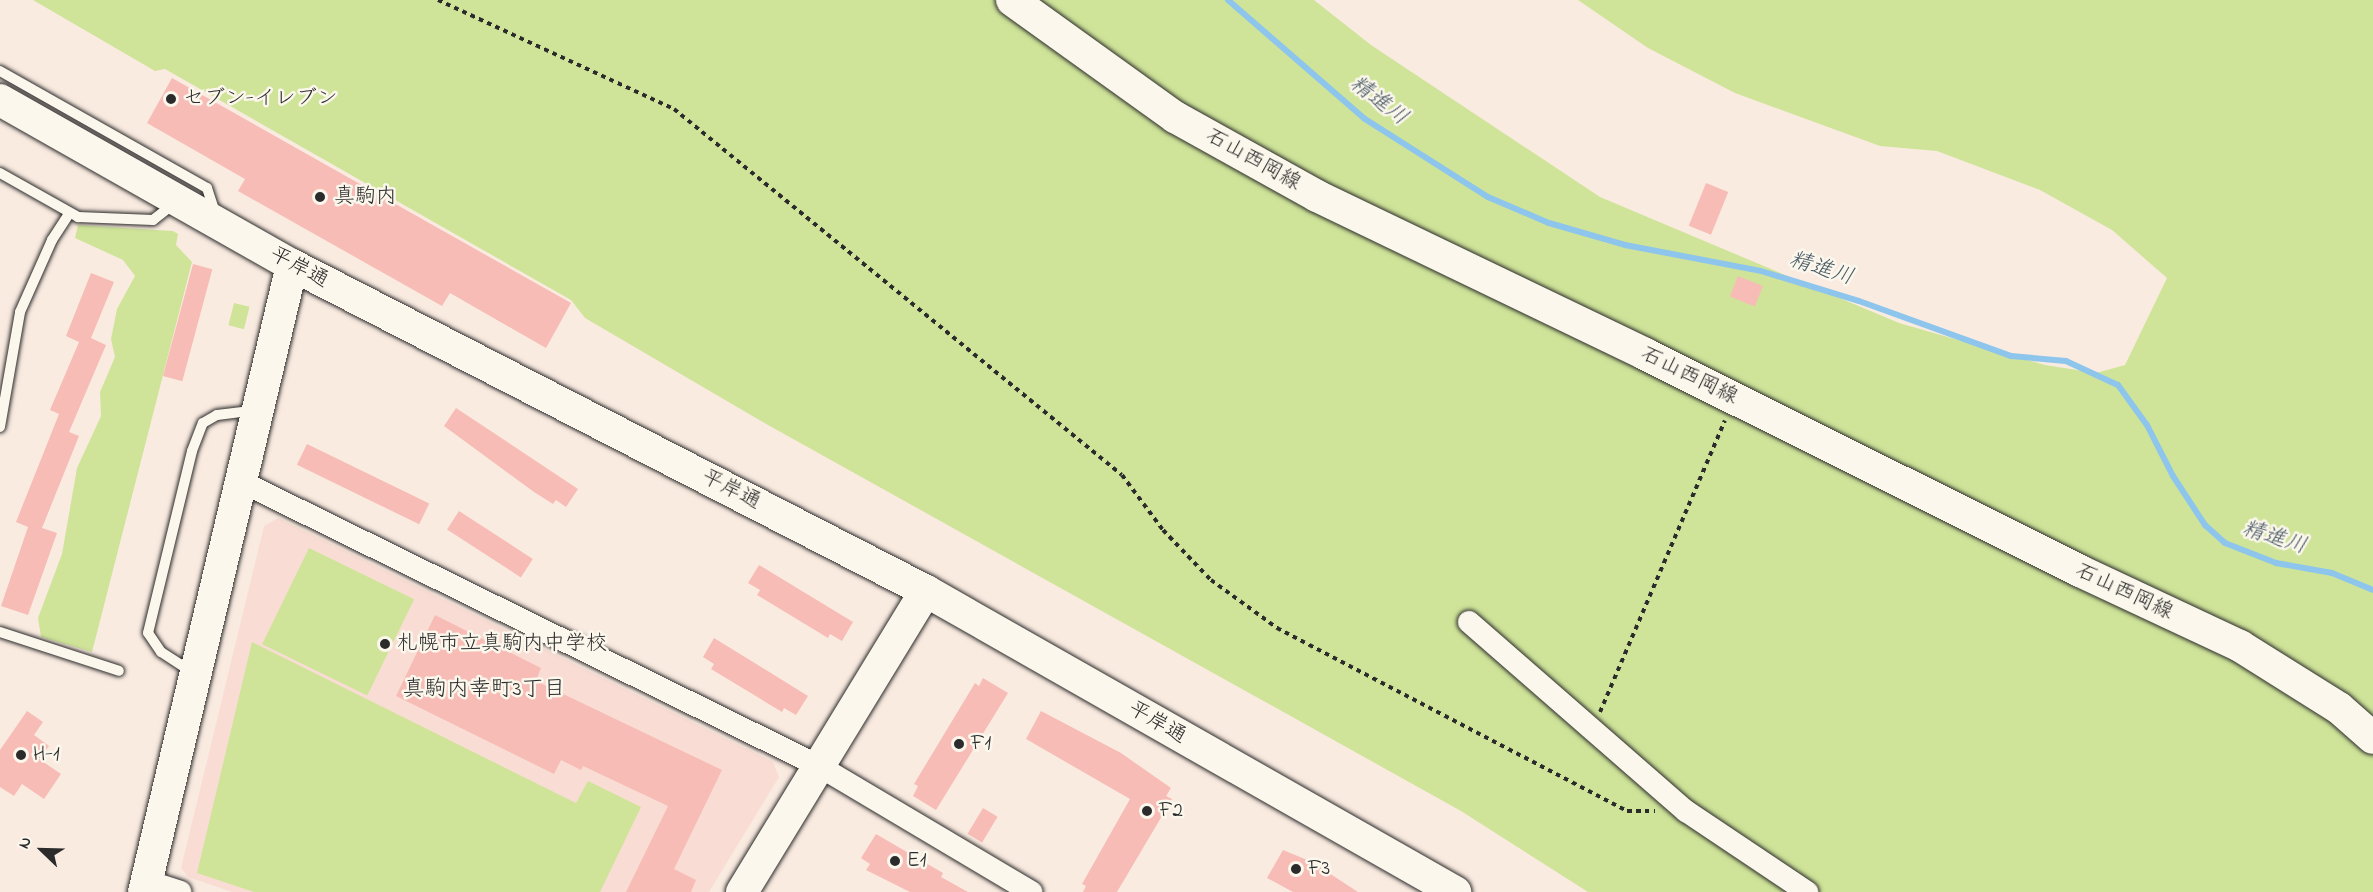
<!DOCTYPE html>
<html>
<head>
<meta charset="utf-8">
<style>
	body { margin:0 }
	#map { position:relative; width:2373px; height:892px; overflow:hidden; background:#faebe1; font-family:"Indie Flower","Klee One",sans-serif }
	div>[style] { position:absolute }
	.built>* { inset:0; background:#f9ddd4 }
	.green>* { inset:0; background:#cfe499; transform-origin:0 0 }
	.stream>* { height:6px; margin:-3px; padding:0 3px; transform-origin:3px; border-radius:3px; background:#8dc5ec }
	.building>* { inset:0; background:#f7bcb5; transform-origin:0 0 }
	.path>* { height:4px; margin-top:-2px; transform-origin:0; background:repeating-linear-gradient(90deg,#2b2b2b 0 4.5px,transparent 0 9px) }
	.roads { filter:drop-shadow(0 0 2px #2b2b2b) drop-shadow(0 0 2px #2b2b2b) }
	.lane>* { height:10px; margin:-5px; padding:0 5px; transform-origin:5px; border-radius:5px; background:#fbf7ec }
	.street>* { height:22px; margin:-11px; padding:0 11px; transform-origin:11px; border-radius:11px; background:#fbf7ec }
	.secondary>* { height:32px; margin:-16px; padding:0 16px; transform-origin:16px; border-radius:16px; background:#fbf7ec }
	.dots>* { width:16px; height:16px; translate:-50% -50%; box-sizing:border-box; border:3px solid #fbf7ec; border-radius:50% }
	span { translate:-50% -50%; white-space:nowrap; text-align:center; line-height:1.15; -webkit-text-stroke:5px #fbf7ec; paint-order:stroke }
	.poi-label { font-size:21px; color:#2b2b2b }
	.left { translate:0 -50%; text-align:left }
	.street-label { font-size:21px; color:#2b2b2b }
	.water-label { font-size:22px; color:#485965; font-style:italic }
	.neighbourhood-label { font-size:22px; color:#2b2b2b }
	.north { position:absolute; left:12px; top:820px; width:60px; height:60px; -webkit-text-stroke:4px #fbf7ec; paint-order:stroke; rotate:293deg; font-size:16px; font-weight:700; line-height:24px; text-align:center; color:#2b2b2b }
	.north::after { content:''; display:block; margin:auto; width:21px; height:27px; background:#2b2b2b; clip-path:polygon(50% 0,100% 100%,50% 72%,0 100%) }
</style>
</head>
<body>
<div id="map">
	<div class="built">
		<div style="clip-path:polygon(278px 518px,773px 762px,779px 777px,709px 892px,232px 892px,188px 877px,181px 868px,264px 526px)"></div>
	</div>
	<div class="green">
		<div style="clip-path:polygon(33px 0,1314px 0,1371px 45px,1600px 197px,1899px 323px,2045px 365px,2096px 373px,2125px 365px,2167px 278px,2112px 230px,2040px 190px,1937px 151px,1880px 146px,1735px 93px,1648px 48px,1578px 0,2373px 0,2373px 892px,1588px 892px,1461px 811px,768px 425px,585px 318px,571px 300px,165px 69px,155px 71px)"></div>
		<div style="clip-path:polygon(78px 225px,173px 231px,178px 234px,176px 245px,192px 262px,92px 652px,41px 637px,38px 618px,62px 554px,77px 468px,101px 416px,100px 392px,115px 357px,111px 339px,117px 309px,135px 276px,123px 260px,75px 238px)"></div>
		<div style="left:234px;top:303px;width:16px;height:23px;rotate:14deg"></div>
		<div style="left:309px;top:548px;width:117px;height:107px;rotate:26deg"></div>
		<div style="clip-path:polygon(252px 642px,576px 803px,588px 781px,641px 807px,600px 892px,254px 892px,197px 873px)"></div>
	</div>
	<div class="stream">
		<div style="left:1228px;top:0;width:181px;rotate:41deg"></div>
		<div style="left:1365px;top:119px;width:146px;rotate:32.4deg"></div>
		<div style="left:1488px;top:197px;width:66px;rotate:23.1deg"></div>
		<div style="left:1549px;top:223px;width:79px;rotate:16.1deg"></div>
		<div style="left:1625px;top:245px;width:138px;rotate:10.8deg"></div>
		<div style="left:1761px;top:271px;width:102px;rotate:17deg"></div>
		<div style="left:1859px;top:301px;width:162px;rotate:19.9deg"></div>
		<div style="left:2011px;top:356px;width:55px;rotate:5.2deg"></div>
		<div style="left:2066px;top:361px;width:57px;rotate:24.8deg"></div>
		<div style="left:2118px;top:385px;width:49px;rotate:54.1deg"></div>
		<div style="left:2147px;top:425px;width:57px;rotate:63deg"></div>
		<div style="left:2173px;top:476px;width:59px;rotate:56.9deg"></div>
		<div style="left:2205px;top:525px;width:27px;rotate:42deg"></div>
		<div style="left:2225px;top:543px;width:55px;rotate:21.4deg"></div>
		<div style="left:2276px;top:563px;width:57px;rotate:10.1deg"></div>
		<div style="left:2332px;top:573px;width:44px;rotate:22.5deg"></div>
	</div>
	<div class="building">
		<div style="clip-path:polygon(172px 78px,571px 303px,546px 348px,450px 293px,442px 306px,238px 191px,245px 179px,147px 123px)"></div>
		<div style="left:1706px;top:183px;width:24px;height:46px;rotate:22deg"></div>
		<div style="left:193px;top:264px;width:20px;height:116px;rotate:15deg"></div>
		<div style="clip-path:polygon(91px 273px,114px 282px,91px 338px,106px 345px,69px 432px,79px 436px,42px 528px,57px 533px,28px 615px,1px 606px,28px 527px,16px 522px,59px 414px,50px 410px,79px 342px,66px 336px)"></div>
		<div style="left:1738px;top:276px;width:27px;height:22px;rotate:22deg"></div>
		<div style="clip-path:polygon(456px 408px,578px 489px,566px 507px,556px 500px,553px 504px,534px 492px,444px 426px)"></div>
		<div style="left:307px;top:444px;width:136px;height:23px;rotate:26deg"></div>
		<div style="left:459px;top:511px;width:88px;height:22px;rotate:33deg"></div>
		<div style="clip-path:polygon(759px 565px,853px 622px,842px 641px,830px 634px,828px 638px,757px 595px,760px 590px,748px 583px)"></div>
		<div style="clip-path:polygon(435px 615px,541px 668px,536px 681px,722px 770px,674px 869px,696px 880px,691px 892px,626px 892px,668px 806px,583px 766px,581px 770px,561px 760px,554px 774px,396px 696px)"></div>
		<div style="clip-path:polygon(714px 638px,808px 696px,796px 715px,784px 708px,782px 712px,711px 669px,714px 664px,703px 657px)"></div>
		<div style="clip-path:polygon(983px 678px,1008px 693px,936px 810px,913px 796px,918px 786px,914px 784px,975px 683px,979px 686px)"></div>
		<div style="clip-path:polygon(27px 711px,43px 722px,34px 735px,49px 746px,39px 759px,61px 774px,44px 799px,22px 784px,14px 796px,0 787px,0 750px)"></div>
		<div style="clip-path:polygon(1041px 711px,1121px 753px,1171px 788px,1166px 796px,1172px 799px,1117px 892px,1083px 892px,1086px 886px,1082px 884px,1130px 799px,1026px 739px)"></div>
		<div style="left:983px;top:808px;width:17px;height:30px;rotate:31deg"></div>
		<div style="clip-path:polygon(876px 834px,943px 873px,941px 877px,968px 892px,910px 892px,866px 870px,870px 864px,861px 858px)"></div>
		<div style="clip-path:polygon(1283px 850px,1312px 862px,1358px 892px,1293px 892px,1267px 878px)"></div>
	</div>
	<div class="path">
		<div style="left:438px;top:0;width:260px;rotate:24.8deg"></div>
		<div style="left:674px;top:109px;width:578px;rotate:39.25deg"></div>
		<div style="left:1122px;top:475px;width:69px;rotate:53.3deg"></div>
		<div style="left:1163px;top:530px;width:69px;rotate:46.2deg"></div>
		<div style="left:1211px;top:580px;width:82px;rotate:36deg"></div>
		<div style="left:1277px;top:628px;width:395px;rotate:27.6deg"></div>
		<div style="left:1627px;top:811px;width:28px"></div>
		<div style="left:1600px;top:712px;width:317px;rotate:-66.8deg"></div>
	</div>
	<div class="roads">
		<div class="lane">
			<div style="left:0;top:71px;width:238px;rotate:29.5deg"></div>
			<div style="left:207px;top:188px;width:28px;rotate:72deg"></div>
			<div style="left:0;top:173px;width:90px;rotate:29.4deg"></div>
			<div style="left:78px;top:217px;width:75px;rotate:2.3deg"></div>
			<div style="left:153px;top:220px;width:29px;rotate:-38deg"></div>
			<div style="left:0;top:427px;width:117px;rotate:-80.1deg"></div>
			<div style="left:20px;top:312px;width:79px;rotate:-66deg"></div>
			<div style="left:52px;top:240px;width:31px;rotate:-57deg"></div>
			<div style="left:0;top:632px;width:125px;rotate:18.1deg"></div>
			<div style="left:192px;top:672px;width:37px;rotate:-147deg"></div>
			<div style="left:161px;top:652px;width:23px;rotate:-124deg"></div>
			<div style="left:148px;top:633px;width:187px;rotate:-76.4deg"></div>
			<div style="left:192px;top:451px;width:30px;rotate:-69deg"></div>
			<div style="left:203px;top:423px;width:16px;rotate:-30deg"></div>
			<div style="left:217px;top:415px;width:38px;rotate:-7deg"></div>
		</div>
		<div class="street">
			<div style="left:240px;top:481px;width:645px;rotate:26.21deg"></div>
			<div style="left:819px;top:766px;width:247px;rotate:30.7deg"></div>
			<div style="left:1469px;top:622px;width:288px;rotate:41.1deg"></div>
			<div style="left:1686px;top:811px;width:146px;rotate:33.8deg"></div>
			<div style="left:147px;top:881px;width:35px;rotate:18deg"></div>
		</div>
		<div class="secondary">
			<div style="left:1012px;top:0;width:201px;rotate:35.7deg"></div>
			<div style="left:1175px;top:117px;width:162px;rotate:29.1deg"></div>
			<div style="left:1317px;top:196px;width:364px;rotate:25.7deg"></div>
			<div style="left:1645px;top:354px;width:486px;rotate:26.5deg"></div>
			<div style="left:2080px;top:571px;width:177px;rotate:25.1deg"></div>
			<div style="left:2240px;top:646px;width:117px;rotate:32.1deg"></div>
			<div style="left:2339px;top:708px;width:45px;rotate:41.4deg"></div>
			<div style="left:0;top:100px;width:335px;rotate:29.5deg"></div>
			<div style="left:292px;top:265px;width:713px;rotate:27.21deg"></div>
			<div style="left:926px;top:591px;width:609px;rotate:29.64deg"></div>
			<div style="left:144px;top:892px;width:644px;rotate:-76.72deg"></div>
			<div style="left:742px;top:892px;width:353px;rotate:-58.6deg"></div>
		</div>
	</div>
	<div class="dots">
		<div style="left:171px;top:99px;background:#2b2b2b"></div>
		<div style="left:320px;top:197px;background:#2b2b2b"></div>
		<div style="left:385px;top:644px;background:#2b2b2b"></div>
		<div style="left:959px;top:744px;background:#2b2b2b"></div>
		<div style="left:21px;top:755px;background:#2b2b2b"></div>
		<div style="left:1147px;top:811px;background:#2b2b2b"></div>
		<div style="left:895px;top:861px;background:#2b2b2b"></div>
		<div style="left:1296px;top:869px;background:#2b2b2b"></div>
	</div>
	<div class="poi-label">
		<span class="left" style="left:183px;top:99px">セブン-イレブン</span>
		<span class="left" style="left:334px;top:197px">真駒内</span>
		<span class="left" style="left:397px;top:644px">札幌市立真駒内中学校</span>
		<span class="left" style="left:971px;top:744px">F1</span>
		<span class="left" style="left:33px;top:755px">H-1</span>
		<span class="left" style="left:1159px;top:811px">F2</span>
		<span class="left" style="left:907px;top:861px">E1</span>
		<span class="left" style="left:1308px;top:869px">F3</span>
	</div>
	<div class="street-label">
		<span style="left:1253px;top:160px;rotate:29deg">石山西岡線</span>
		<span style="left:299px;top:268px;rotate:28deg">平岸通</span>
		<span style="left:1689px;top:376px;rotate:26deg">石山西岡線</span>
		<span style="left:731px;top:490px;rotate:27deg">平岸通</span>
		<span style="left:2124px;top:592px;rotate:25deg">石山西岡線</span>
		<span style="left:1157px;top:723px;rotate:30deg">平岸通</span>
	</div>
	<div class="water-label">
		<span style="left:1378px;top:102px;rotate:37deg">精進川</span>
		<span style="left:1821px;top:270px;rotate:17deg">精進川</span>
		<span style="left:2274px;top:539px;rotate:17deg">精進川</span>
	</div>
	<div class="neighbourhood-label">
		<span style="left:484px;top:691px">真駒内幸町3丁目</span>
	</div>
	<div class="north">N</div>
</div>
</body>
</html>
